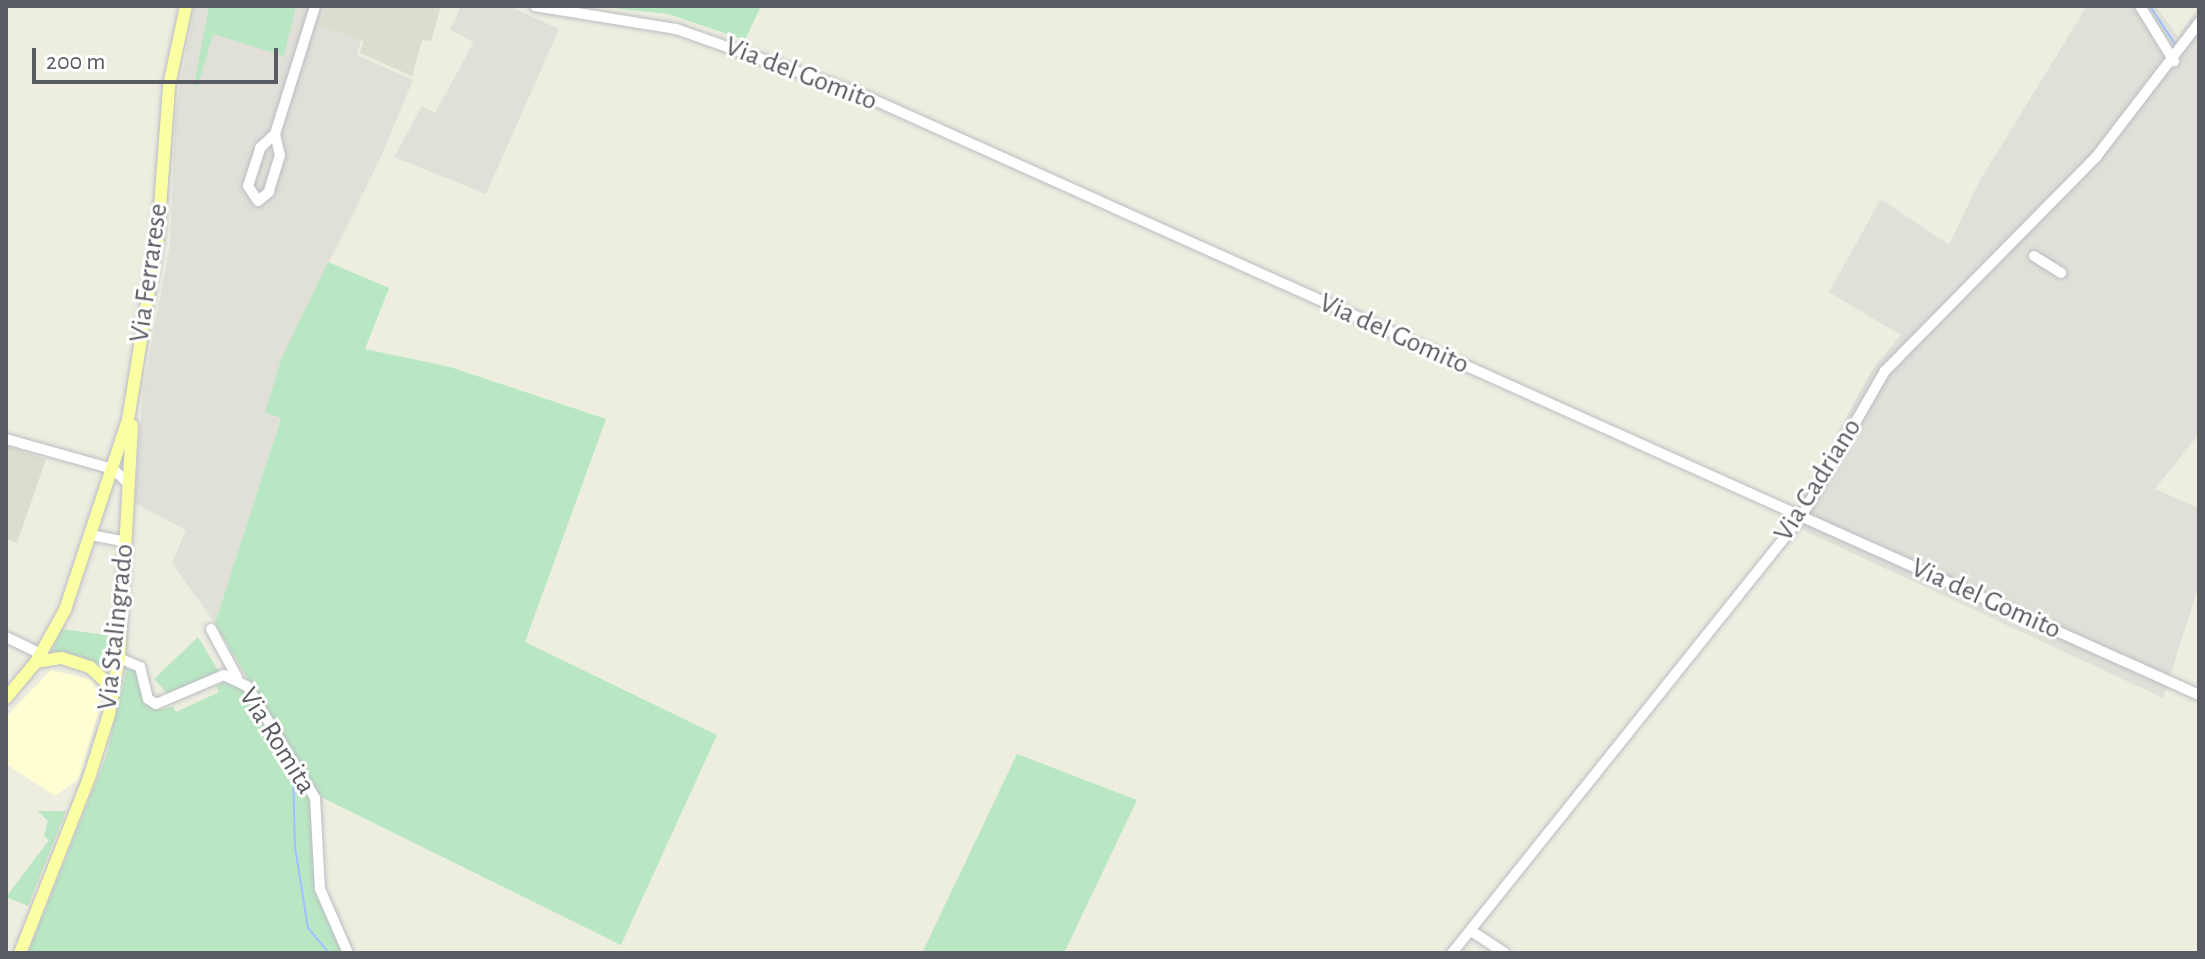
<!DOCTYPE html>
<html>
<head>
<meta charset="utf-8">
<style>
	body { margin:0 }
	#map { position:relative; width:2205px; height:959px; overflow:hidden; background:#edede0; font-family:"Alegreya Sans",sans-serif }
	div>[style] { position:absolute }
	.commercial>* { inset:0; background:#fffed3 }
	.industrial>* { inset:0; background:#e0dfd8 }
	.education>* { inset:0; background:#ddddcf }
	.green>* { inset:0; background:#bae7c3 }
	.stream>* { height:2px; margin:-1px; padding:0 1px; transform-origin:1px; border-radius:1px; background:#9ec1ff }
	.roads { filter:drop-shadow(0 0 2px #bbbcc3) drop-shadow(0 0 2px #bbbcc3) }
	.minor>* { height:10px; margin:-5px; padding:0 5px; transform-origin:5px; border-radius:5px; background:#fff }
	.major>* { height:12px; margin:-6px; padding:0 6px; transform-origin:6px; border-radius:6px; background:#fbffa3 }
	span { translate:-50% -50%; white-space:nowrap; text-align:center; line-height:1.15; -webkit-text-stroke:6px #fff; paint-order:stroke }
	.street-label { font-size:28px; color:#595b62 }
	.frame { position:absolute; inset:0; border:8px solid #595b62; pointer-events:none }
	.scale { position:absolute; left:32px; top:48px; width:246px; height:36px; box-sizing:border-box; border:4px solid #595b62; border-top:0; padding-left:10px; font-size:24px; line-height:28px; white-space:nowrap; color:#595b62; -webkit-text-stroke:6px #fff; paint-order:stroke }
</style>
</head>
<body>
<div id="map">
	<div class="commercial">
		<div style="clip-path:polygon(51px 670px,92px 680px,102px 700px,79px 779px,55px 796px,6px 764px,6px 717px)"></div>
	</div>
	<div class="industrial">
		<div style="clip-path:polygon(195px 6px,326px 6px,320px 26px,361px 40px,357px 55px,413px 80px,380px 159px,282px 357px,281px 417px,215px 623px,172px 563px,186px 530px,135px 503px,143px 390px,170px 245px,176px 107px)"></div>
		<div style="clip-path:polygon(461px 6px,513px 8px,559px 29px,486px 194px,394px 157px,422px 106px,435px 113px,474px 42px,450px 30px)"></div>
		<div style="clip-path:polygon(2087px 6px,2156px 6px,2178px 37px,2199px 6px,2199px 434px,2155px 489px,2199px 508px,2199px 585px,2163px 698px,1788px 523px,1872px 370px,1901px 335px,1829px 292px,1881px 199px,1949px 245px,1979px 182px)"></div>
	</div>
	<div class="education">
		<div style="clip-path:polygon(326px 6px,441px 6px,431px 41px,422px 40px,412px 76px,360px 53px,363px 41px,320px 26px)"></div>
		<div style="clip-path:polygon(6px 446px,46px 459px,17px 543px,6px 539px)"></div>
	</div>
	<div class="green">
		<div style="clip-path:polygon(209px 6px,296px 6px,284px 56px,213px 34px,198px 86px,194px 85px)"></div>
		<div style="clip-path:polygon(761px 6px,745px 40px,668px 14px,603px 7px)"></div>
		<div style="clip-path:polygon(328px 262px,389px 288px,365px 349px,450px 367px,606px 419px,525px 642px,717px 735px,621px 945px,317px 795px,318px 872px,348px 953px,28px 953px,106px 757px,127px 668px,136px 670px,146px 703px,155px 710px,173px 707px,176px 712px,219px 692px,216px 686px,223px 683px,243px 688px,293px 757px,215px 623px,281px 418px,265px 412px,282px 357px)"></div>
		<div style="clip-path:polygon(62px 629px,113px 636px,110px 672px,80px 656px,52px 651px)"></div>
		<div style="clip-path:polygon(198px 637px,219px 672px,168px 694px,154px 679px)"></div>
		<div style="clip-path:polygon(1017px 754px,1137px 800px,1064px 953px,922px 953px)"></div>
		<div style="clip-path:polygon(38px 811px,66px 811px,28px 906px,6px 897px,49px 840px,44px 836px,48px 821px)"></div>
	</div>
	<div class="stream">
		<div style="left:2150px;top:6px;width:45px;rotate:56.7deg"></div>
		<div style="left:293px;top:771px;width:76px;rotate:88.5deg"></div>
		<div style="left:295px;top:847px;width:82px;rotate:80.9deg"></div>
		<div style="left:308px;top:928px;width:33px;rotate:50deg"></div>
	</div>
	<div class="roads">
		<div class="minor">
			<div style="left:535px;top:6px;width:143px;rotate:9.3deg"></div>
			<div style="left:676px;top:29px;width:198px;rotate:19.4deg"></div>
			<div style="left:863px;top:95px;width:1465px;rotate:24.18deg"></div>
			<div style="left:2140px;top:6px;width:65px;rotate:58.3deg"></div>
			<div style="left:275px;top:134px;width:22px;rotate:77deg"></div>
			<div style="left:280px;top:155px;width:39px;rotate:107deg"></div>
			<div style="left:269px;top:192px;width:14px;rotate:141deg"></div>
			<div style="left:258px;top:201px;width:18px;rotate:-124deg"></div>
			<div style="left:248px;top:186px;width:40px;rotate:-72deg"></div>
			<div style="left:260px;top:148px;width:21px;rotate:-43deg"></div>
			<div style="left:275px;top:134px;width:134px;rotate:-72.6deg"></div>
			<div style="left:2034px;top:256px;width:32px;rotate:32deg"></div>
			<div style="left:6px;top:439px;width:111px;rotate:15.7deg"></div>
			<div style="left:113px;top:469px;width:22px;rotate:43deg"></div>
			<div style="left:91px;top:535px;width:36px;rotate:11deg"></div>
			<div style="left:211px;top:629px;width:55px;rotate:61.6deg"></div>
			<div style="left:6px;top:637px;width:39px;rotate:26deg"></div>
			<div style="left:119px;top:658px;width:23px;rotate:23deg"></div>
			<div style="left:140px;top:667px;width:33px;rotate:76deg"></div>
			<div style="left:148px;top:699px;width:9px;rotate:32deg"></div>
			<div style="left:156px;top:704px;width:74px;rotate:-23.1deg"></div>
			<div style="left:224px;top:675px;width:25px;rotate:26deg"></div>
			<div style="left:247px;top:686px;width:131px;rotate:58.7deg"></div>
			<div style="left:315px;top:798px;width:91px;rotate:86.9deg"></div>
			<div style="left:320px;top:889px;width:70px;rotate:66.4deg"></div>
			<div style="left:1471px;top:931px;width:40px;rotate:32.9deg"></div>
			<div style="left:1452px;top:953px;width:558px;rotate:-51.32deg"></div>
			<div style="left:1801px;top:517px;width:168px;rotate:-60.1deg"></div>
			<div style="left:1885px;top:371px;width:301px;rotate:-45.4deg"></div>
			<div style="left:2096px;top:157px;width:169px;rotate:-52.5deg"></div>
		</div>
		<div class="major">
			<div style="left:36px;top:662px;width:26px;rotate:-9deg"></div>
			<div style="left:62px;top:658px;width:29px;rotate:18deg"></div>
			<div style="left:90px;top:667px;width:22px;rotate:43deg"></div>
			<div style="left:106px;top:682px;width:16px;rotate:76deg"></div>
			<div style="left:6px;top:698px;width:47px;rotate:-50.2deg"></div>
			<div style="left:36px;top:662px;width:60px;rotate:-60.9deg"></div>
			<div style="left:65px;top:610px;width:200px;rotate:-71.7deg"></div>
			<div style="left:128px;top:420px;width:188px;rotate:-80.8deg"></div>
			<div style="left:158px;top:234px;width:148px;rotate:-85.7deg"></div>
			<div style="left:169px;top:86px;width:82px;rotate:-78deg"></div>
			<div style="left:20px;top:953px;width:188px;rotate:-68.5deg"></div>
			<div style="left:89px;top:778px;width:67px;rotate:-72.6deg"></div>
			<div style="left:109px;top:714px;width:57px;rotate:-79.9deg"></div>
			<div style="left:119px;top:658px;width:233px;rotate:-86.8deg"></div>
		</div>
	</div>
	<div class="street-label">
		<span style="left:801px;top:74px;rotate:21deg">Via del Gomito</span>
		<span style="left:149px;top:273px;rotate:-82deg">Via Ferrarese</span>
		<span style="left:1394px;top:334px;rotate:24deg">Via del Gomito</span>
		<span style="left:1818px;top:480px;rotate:-58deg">Via Cadriano</span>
		<span style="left:1986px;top:599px;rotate:24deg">Via del Gomito</span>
		<span style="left:116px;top:627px;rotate:-84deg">Via Stalingrado</span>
		<span style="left:277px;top:741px;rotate:58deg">Via Romita</span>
	</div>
	<div class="frame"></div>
	<div class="scale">200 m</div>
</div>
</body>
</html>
